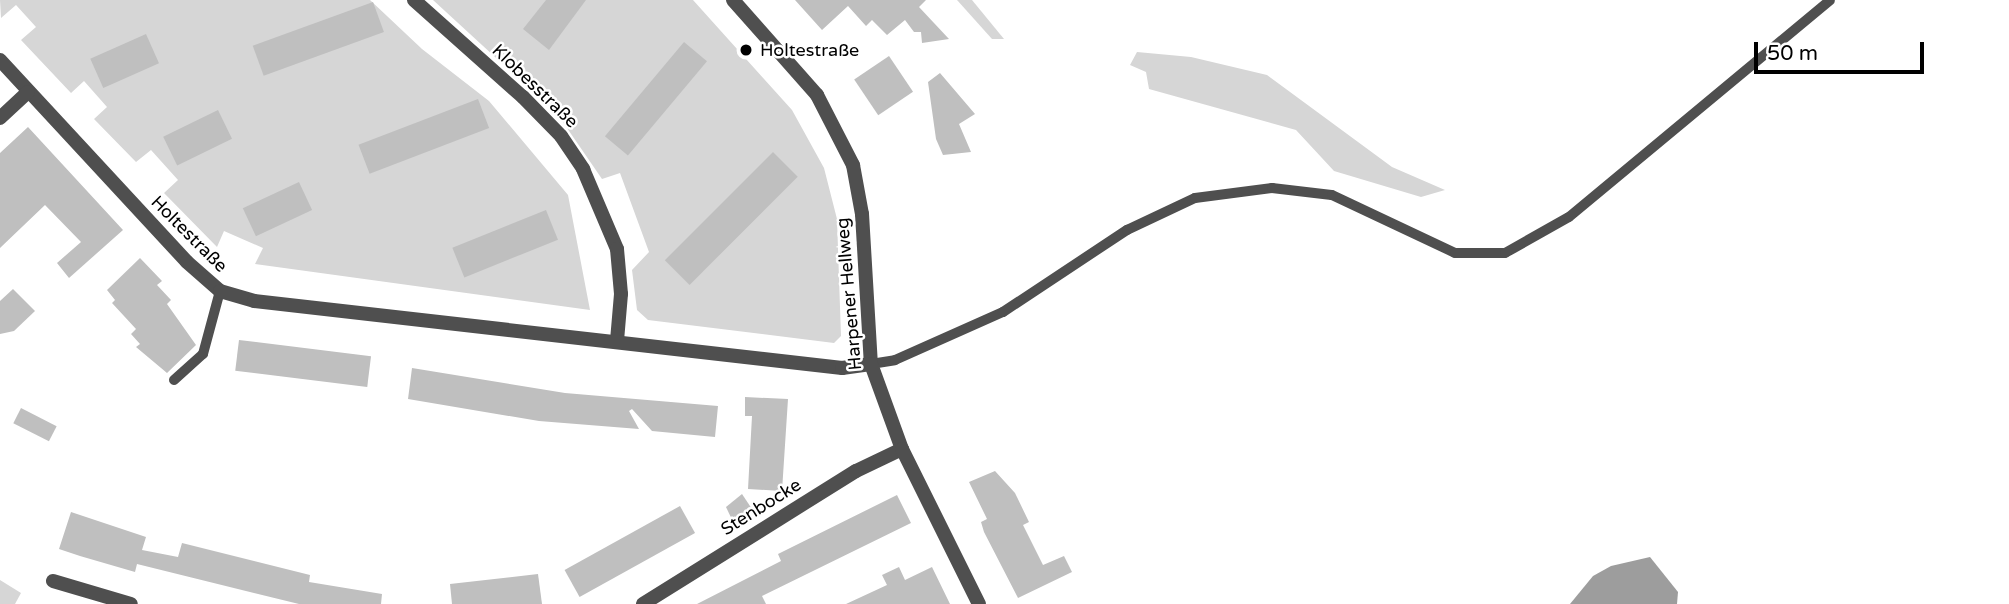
<!DOCTYPE html>
<html>
<head>
<meta charset="utf-8">
<style>
	body { margin:0 }
	#map { position:relative; width:2009px; height:604px; overflow:hidden; background:#fff; font-family:"Varela Round",sans-serif }
	div>[style] { position:absolute }
	.green>* { inset:0; background:#d6d6d6 }
	.water>* { inset:0; background:#9d9d9d }
	.building>* { inset:0; background:#bfbfbf; transform-origin:0 0 }
	.service>* { height:10px; margin:-5px; padding:0 5px; transform-origin:5px; border-radius:5px; background:#4f4f4f }
	.minor>* { height:14px; margin:-7px; padding:0 7px; transform-origin:7px; border-radius:7px; background:#4f4f4f }
	.tertiary>* { height:14px; margin:-7px; padding:0 7px; transform-origin:7px; border-radius:7px; background:#4f4f4f }
	.dots>* { width:19px; height:19px; translate:-50% -50%; box-sizing:border-box; border:4px solid #fff; border-radius:50% }
	span { translate:-50% -50%; white-space:nowrap; text-align:center; line-height:1.15; -webkit-text-stroke:5px #fff; paint-order:stroke }
	.poi-label { font-size:18px; color:#000 }
	.left { translate:0 -50%; text-align:left }
	.street-label { font-size:18px; color:#000 }
	.scale { position:absolute; left:1754px; top:42px; width:170px; height:32px; box-sizing:border-box; border:4px solid #000; border-top:0; padding-left:9px; font-size:21px; line-height:24px; white-space:nowrap; color:#000; -webkit-text-stroke:5px #fff; paint-order:stroke }
</style>
</head>
<body>
<div id="map">
	<div class="green">
		<div style="clip-path:polygon(0 0,370px 0,422px 49px,489px 101px,568px 195px,590px 310px,255px 264px,263px 248px,224px 231px,217px 247px,164px 193px,178px 180px,151px 150px,136px 162px,94px 119px,107px 107px,84px 81px,71px 93px,21px 40px,36px 27px,16px 5px,1px 18px)"></div>
		<div style="clip-path:polygon(433px 0,693px 0,792px 110px,824px 168px,837px 219px,841px 336px,834px 343px,648px 320px,637px 310px,632px 270px,649px 252px,620px 173px,602px 179px,558px 115px)"></div>
		<div style="clip-path:polygon(957px 0,972px 0,1004px 39px,992px 39px)"></div>
		<div style="clip-path:polygon(1137px 52px,1191px 57px,1267px 75px,1392px 167px,1445px 190px,1421px 197px,1334px 171px,1296px 130px,1149px 89px,1146px 72px,1130px 65px)"></div>
		<div style="clip-path:polygon(0 580px,21px 593px,15px 604px,0 604px)"></div>
	</div>
	<div class="water">
		<div style="clip-path:polygon(1650px 557px,1678px 592px,1677px 604px,1570px 604px,1593px 576px,1611px 566px)"></div>
	</div>
	<div class="building">
		<div style="clip-path:polygon(546px 0,586px 0,549px 50px,523px 29px)"></div>
		<div style="clip-path:polygon(795px 0,926px 0,919px 7px,949px 39px,922px 43px,921px 32px,914px 32px,905px 20px,887px 35px,872px 20px,866px 26px,848px 6px,822px 30px)"></div>
		<div style="left:373px;top:2px;width:32px;height:128px;rotate:70deg"></div>
		<div style="left:146px;top:34px;width:32px;height:61px;rotate:66deg"></div>
		<div style="left:684px;top:42px;width:30px;height:123px;rotate:40deg"></div>
		<div style="left:889px;top:56px;width:43px;height:42px;rotate:56deg"></div>
		<div style="clip-path:polygon(940px 73px,975px 114px,959px 124px,971px 152px,943px 155px,936px 139px,928px 82px)"></div>
		<div style="left:478px;top:99px;width:31px;height:128px;rotate:69deg"></div>
		<div style="left:218px;top:110px;width:32px;height:61px;rotate:64deg"></div>
		<div style="clip-path:polygon(28px 127px,123px 230px,69px 278px,57px 263px,81px 242px,45px 205px,0 248px,0 153px)"></div>
		<div style="left:773px;top:152px;width:35px;height:153px;rotate:45deg"></div>
		<div style="left:299px;top:182px;width:31px;height:62px;rotate:65deg"></div>
		<div style="left:546px;top:210px;width:32px;height:101px;rotate:68deg"></div>
		<div style="clip-path:polygon(140px 258px,162px 281px,157px 285px,171px 300px,167px 304px,196px 345px,167px 373px,136px 347px,140px 344px,131px 334px,136px 329px,112px 303px,115px 300px,107px 290px)"></div>
		<div style="clip-path:polygon(13px 289px,35px 311px,14px 331px,0 334px,0 301px)"></div>
		<div style="left:239px;top:340px;width:133px;height:31px;rotate:7deg"></div>
		<div style="clip-path:polygon(412px 368px,565px 393px,718px 406px,715px 437px,652px 431px,632px 409px,629px 411px,639px 429px,539px 421px,408px 399px)"></div>
		<div style="clip-path:polygon(745px 397px,788px 399px,782px 491px,748px 489px,752px 416px,745px 416px)"></div>
		<div style="left:21px;top:408px;width:40px;height:17px;rotate:27deg"></div>
		<div style="clip-path:polygon(995px 471px,1015px 493px,1029px 522px,1023px 525px,1043px 565px,1064px 556px,1072px 572px,1018px 598px,984px 532px,981px 522px,987px 519px,969px 482px)"></div>
		<div style="clip-path:polygon(742px 494px,756px 515px,735px 526px,726px 507px)"></div>
		<div style="clip-path:polygon(897px 495px,911px 523px,762px 596px,766px 604px,697px 604px,781px 561px,778px 554px)"></div>
		<div style="left:680px;top:506px;width:31px;height:132px;rotate:61deg"></div>
		<div style="clip-path:polygon(71px 512px,146px 537px,142px 550px,178px 557px,182px 543px,310px 575px,309px 582px,382px 594px,381px 604px,299px 604px,137px 564px,135px 572px,80px 556px,59px 549px)"></div>
		<div style="clip-path:polygon(899px 567px,905px 580px,932px 567px,950px 604px,846px 604px,887px 585px,882px 575px)"></div>
		<div style="clip-path:polygon(538px 574px,542px 604px,452px 604px,450px 584px)"></div>
	</div>
	<div class="service">
		<div style="left:871px;top:364px;width:24px;rotate:-9deg"></div>
		<div style="left:895px;top:360px;width:118px;rotate:-24deg"></div>
		<div style="left:1003px;top:312px;width:149px;rotate:-33.5deg"></div>
		<div style="left:1127px;top:230px;width:75px;rotate:-25.2deg"></div>
		<div style="left:1195px;top:198px;width:78px;rotate:-7.4deg"></div>
		<div style="left:1272px;top:188px;width:60px;rotate:6.7deg"></div>
		<div style="left:1332px;top:195px;width:136px;rotate:25.2deg"></div>
		<div style="left:1455px;top:253px;width:50px"></div>
		<div style="left:1505px;top:253px;width:73px;rotate:-29.4deg"></div>
		<div style="left:1569px;top:217px;width:339px;rotate:-39.7deg"></div>
		<div style="left:174px;top:380px;width:39px;rotate:-42deg"></div>
		<div style="left:203px;top:354px;width:65px;rotate:-74.9deg"></div>
	</div>
	<div class="minor">
		<div style="left:414px;top:0;width:146px;rotate:41.7deg"></div>
		<div style="left:523px;top:97px;width:54px;rotate:45.7deg"></div>
		<div style="left:561px;top:136px;width:40px;rotate:56deg"></div>
		<div style="left:583px;top:169px;width:87px;rotate:67deg"></div>
		<div style="left:617px;top:249px;width:45px;rotate:84.9deg"></div>
		<div style="left:621px;top:294px;width:47px;rotate:94.9deg"></div>
		<div style="left:0;top:60px;width:275px;rotate:47.2deg"></div>
		<div style="left:187px;top:262px;width:44px;rotate:41.3deg"></div>
		<div style="left:220px;top:291px;width:35px;rotate:16deg"></div>
		<div style="left:254px;top:301px;width:592px;rotate:6.5deg"></div>
		<div style="left:842px;top:368px;width:29px;rotate:-8deg"></div>
		<div style="left:0;top:118px;width:38px;rotate:-43deg"></div>
		<div style="left:53px;top:581px;width:81px;rotate:16.4deg"></div>
		<div style="left:643px;top:604px;width:251px;rotate:-32deg"></div>
		<div style="left:856px;top:471px;width:51px;rotate:-25.6deg"></div>
	</div>
	<div class="tertiary">
		<div style="left:733px;top:0;width:127px;rotate:48.5deg"></div>
		<div style="left:817px;top:95px;width:79px;rotate:62.8deg"></div>
		<div style="left:853px;top:165px;width:50px;rotate:79.6deg"></div>
		<div style="left:862px;top:214px;width:150px;rotate:86.6deg"></div>
		<div style="left:871px;top:364px;width:90px;rotate:70deg"></div>
		<div style="left:902px;top:449px;width:173px;rotate:63.6deg"></div>
	</div>
	<div class="dots">
		<div style="left:746px;top:50px;background:#000"></div>
	</div>
	<div class="poi-label">
		<span class="left" style="left:760px;top:50px">Holtestraße</span>
	</div>
	<div class="street-label">
		<span style="left:535px;top:86px;rotate:44deg">Klobesstraße</span>
		<span style="left:189px;top:234px;rotate:45deg">Holtestraße</span>
		<span style="left:849px;top:294px;rotate:-95deg">Harpener Hellweg</span>
		<span style="left:761px;top:507px;rotate:-32deg">Stenbocke</span>
	</div>
	<div class="scale">50 m</div>
</div>
</body>
</html>
